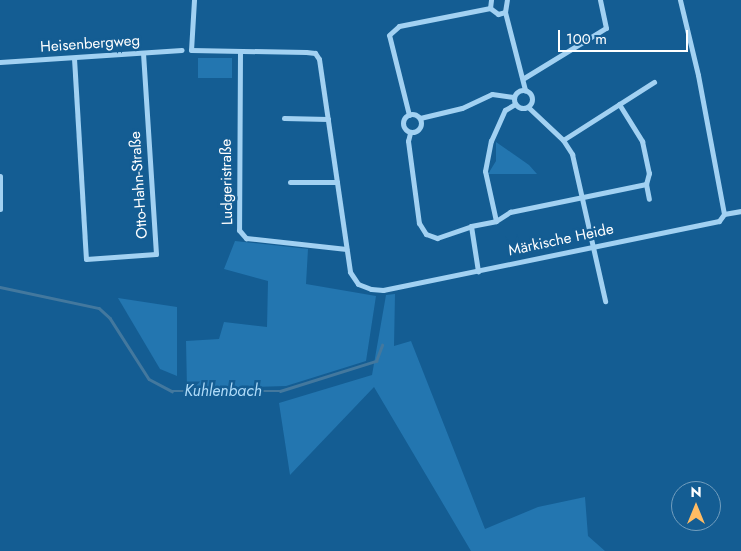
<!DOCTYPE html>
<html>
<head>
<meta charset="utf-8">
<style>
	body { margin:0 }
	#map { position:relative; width:741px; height:551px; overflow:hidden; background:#145d93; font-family:Jost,sans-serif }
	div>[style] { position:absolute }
	.green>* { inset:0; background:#2376b0; transform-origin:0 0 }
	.stream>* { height:2.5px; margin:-1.25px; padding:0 1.25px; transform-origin:1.25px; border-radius:1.25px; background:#43789e }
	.minor>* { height:5px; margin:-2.5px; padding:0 2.5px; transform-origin:2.5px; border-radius:2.5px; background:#a2d1f2 }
	.minor>.ring { margin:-2.5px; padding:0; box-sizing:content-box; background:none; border:5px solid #a2d1f2; border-radius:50% }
	span { translate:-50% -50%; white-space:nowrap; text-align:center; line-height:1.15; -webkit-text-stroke:5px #145d93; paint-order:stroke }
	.street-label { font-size:15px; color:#fff }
	.water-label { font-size:16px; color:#afdbf8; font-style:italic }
	.north { position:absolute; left:671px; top:481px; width:50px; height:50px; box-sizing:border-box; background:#145d93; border:1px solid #729ebe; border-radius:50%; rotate:0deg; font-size:14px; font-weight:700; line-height:20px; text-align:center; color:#fff }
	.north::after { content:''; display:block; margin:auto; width:18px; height:22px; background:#ffbc63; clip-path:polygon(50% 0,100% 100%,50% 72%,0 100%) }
	.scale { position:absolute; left:558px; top:30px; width:130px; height:22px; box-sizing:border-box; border:2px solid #fff; border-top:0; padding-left:6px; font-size:15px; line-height:18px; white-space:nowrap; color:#fff; -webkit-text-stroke:4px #145d93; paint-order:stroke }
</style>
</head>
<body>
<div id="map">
	<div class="green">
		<div style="left:198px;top:58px;width:34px;height:20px"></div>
		<div style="clip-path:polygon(496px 142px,529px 165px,537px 174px,488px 174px,496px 161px)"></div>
		<div style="clip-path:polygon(235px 241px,308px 249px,306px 284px,376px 296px,366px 361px,286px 386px,187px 389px,186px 341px,219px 339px,224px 322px,267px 327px,268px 281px,224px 269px)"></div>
		<div style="clip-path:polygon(395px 294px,394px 346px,411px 341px,485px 529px,538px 507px,585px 497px,588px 536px,605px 551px,471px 551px,374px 387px,290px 475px,279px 403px,372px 375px,386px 295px)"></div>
		<div style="clip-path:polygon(118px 298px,177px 307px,177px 376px,160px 369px)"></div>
	</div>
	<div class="stream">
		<div style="left:0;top:287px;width:101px;rotate:12deg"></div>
		<div style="left:99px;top:308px;width:15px;rotate:42deg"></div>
		<div style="left:110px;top:318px;width:72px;rotate:57.4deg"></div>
		<div style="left:149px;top:379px;width:26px;rotate:28deg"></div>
		<div style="left:172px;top:391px;width:108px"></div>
		<div style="left:280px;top:391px;width:101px;rotate:-17.4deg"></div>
		<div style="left:376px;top:361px;width:17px;rotate:-69deg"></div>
	</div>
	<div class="minor">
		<div style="left:194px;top:0;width:50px;rotate:93.4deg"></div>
		<div style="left:191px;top:50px;width:115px;rotate:1deg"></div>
		<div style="left:306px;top:52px;width:9px;rotate:6deg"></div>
		<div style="left:315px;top:53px;width:7px;rotate:56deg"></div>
		<div style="left:319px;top:59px;width:215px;rotate:81.7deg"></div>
		<div style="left:350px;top:272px;width:14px;rotate:56deg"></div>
		<div style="left:358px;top:284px;width:14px;rotate:21deg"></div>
		<div style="left:371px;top:289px;width:12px;rotate:5deg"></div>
		<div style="left:383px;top:290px;width:343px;rotate:-11.6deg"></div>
		<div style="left:719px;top:221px;width:9px;rotate:-54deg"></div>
		<div style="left:724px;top:214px;width:17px;rotate:-10deg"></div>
		<div style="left:491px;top:0;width:8px;rotate:97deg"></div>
		<div style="left:490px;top:8px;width:10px;rotate:37deg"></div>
		<div style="left:498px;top:14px;width:7px;rotate:-16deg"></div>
		<div style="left:505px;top:12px;width:12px;rotate:-81deg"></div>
		<div style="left:680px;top:0;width:77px;rotate:76.5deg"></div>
		<div style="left:698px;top:75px;width:141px;rotate:79.4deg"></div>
		<div style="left:505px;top:12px;width:81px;rotate:75.6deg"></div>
		<div style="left:240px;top:52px;width:178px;rotate:90.3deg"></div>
		<div style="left:239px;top:230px;width:11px;rotate:49deg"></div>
		<div style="left:246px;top:238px;width:101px;rotate:6.3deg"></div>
		<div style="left:74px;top:58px;width:201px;rotate:86.6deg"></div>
		<div style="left:86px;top:259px;width:70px;rotate:-4.1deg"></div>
		<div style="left:156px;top:254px;width:201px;rotate:-93.7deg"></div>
		<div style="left:0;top:62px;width:182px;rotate:-3.8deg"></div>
		<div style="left:524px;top:78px;width:96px;rotate:-31.4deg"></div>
		<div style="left:606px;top:28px;width:29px;rotate:-102deg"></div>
		<div class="ring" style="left:514px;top:90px;width:13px;height:13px"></div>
		<div style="left:619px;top:104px;width:44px;rotate:58.1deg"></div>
		<div style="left:642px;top:141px;width:33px;rotate:78deg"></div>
		<div style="left:649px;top:173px;width:11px;rotate:105deg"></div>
		<div style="left:646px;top:184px;width:15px;rotate:79deg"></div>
		<div style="left:528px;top:107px;width:48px;rotate:43.3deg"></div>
		<div style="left:563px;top:140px;width:17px;rotate:57deg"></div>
		<div style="left:572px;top:154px;width:151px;rotate:77.3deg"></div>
		<div class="ring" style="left:403px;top:114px;width:13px;height:13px"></div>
		<div style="left:409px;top:115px;width:82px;rotate:-104deg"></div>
		<div style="left:389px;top:35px;width:13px;rotate:-42deg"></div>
		<div style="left:399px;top:26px;width:93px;rotate:-11.2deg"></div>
		<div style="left:284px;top:118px;width:44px;rotate:1.3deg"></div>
		<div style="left:420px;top:118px;width:43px;rotate:-13.4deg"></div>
		<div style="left:462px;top:108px;width:33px;rotate:-25deg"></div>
		<div style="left:492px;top:94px;width:22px;rotate:8deg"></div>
		<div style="left:410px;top:133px;width:8px;rotate:104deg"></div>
		<div style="left:408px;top:141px;width:83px;rotate:82.4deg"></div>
		<div style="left:419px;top:223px;width:13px;rotate:58deg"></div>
		<div style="left:426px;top:234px;width:12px;rotate:20deg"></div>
		<div style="left:437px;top:238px;width:36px;rotate:-19deg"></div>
		<div style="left:471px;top:226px;width:46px;rotate:81.2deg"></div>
		<div style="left:563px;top:140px;width:108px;rotate:-32.5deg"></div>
		<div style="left:0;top:176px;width:33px;rotate:90deg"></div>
		<div style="left:290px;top:182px;width:47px"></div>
		<div style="left:496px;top:221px;width:51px;rotate:-102.4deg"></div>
		<div style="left:485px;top:171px;width:31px;rotate:-79deg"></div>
		<div style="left:491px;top:141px;width:34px;rotate:-66deg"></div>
		<div style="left:505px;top:110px;width:12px;rotate:-31deg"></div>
		<div style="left:471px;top:226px;width:25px;rotate:-11deg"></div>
		<div style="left:496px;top:221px;width:17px;rotate:-33deg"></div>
		<div style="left:510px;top:212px;width:139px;rotate:-11.6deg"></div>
	</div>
	<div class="street-label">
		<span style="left:90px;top:44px;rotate:-4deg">Heisenbergweg</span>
		<span style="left:227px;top:182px;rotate:-91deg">Ludgeristraße</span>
		<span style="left:139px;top:185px;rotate:-94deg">Otto-Hahn-Straße</span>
		<span style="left:561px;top:240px;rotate:-12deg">Märkische Heide</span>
	</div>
	<div class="water-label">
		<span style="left:223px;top:391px">Kuhlenbach</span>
	</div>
	<div class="north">N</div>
	<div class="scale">100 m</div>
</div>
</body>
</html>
